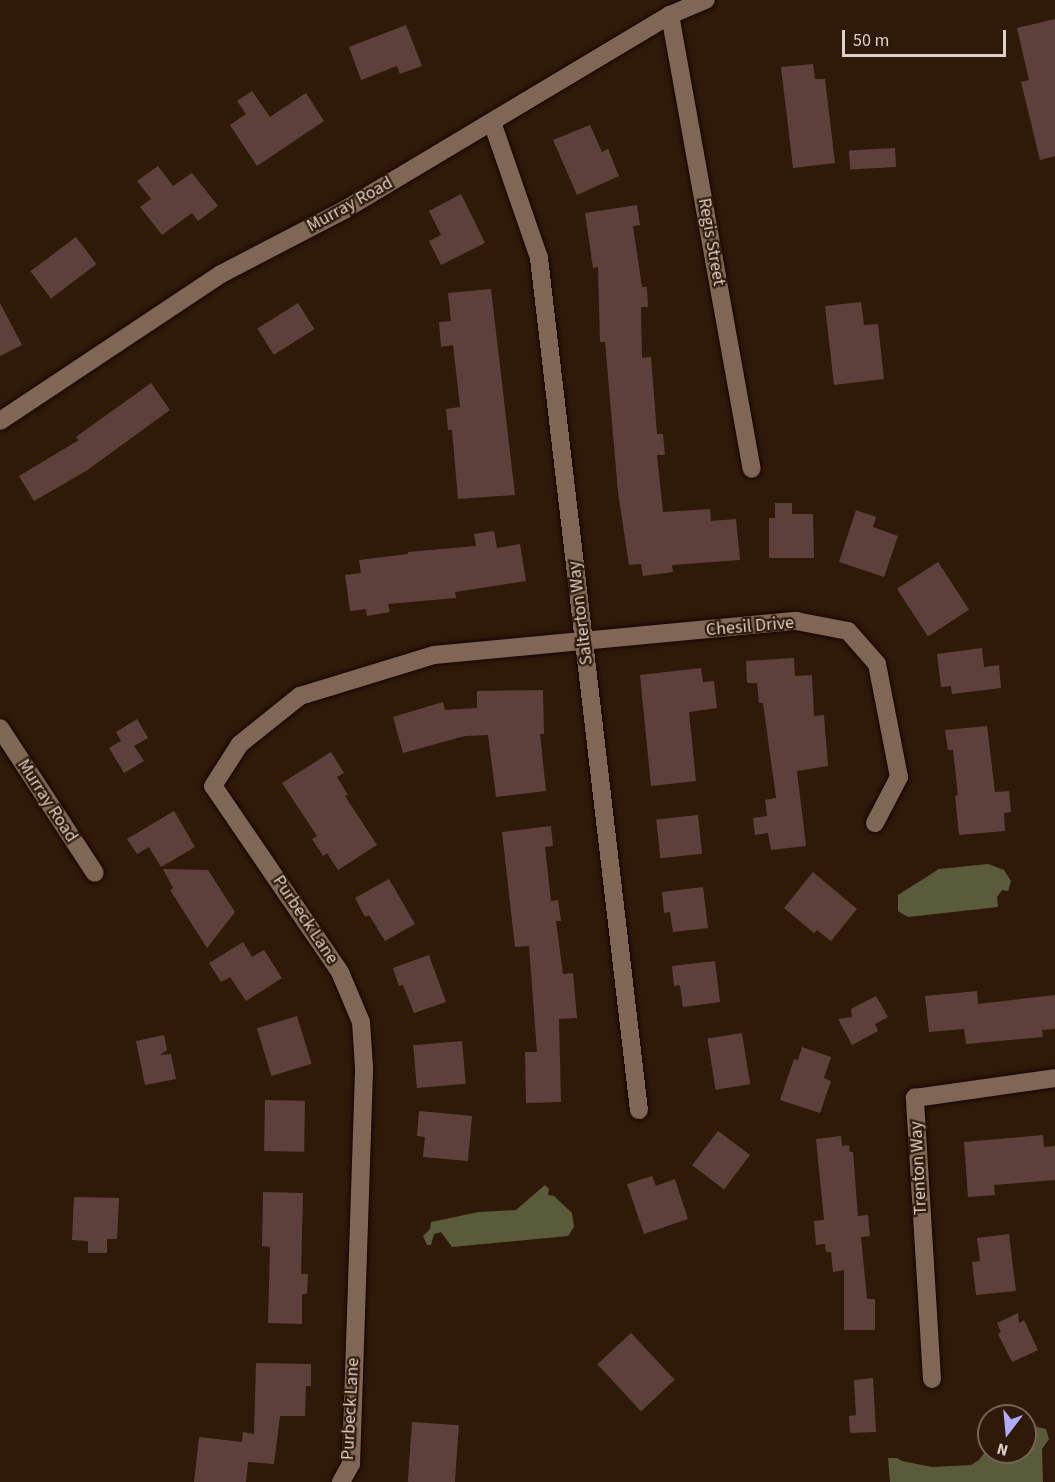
<!DOCTYPE html>
<html>
<head>
<meta charset="utf-8">
<style>
	body { margin:0 }
	#map { position:relative; width:1055px; height:1482px; overflow:hidden; background:#2f1a0a; font-family:"Source Sans 3",sans-serif }
	div>[style] { position:absolute }
	.water>* { inset:0; background:#5a5b3b }
	.building>* { inset:0; background:#5d403b; transform-origin:0 0 }
	.roads { filter:drop-shadow(0 0 2px #160500) drop-shadow(0 0 2px #160500) }
	.street>* { height:18px; margin:-9px; padding:0 9px; transform-origin:9px; border-radius:9px; background:#806755 }
	span { translate:-50% -50%; white-space:nowrap; text-align:center; line-height:1.15; -webkit-text-stroke:4.5px #2f1a0a; paint-order:stroke }
	.street-label { font-size:18px; color:#ded0c6 }
	.north { position:absolute; left:977px; top:1404px; width:60px; height:60px; box-sizing:border-box; background:#2f1a0a; border:2px solid #756355; border-radius:50%; rotate:196deg; font-size:16px; font-weight:700; line-height:24px; text-align:center; color:#ded0c6 }
	.north::after { content:''; display:block; margin:auto; width:21px; height:27px; background:#b1adfa; clip-path:polygon(50% 0,100% 100%,50% 72%,0 100%) }
	.scale { position:absolute; left:842px; top:30px; width:164px; height:27px; box-sizing:border-box; border:3px solid #ded0c6; border-top:0; padding-left:8px; font-size:18px; line-height:21px; white-space:nowrap; color:#ded0c6; -webkit-text-stroke:4px #2f1a0a; paint-order:stroke }
</style>
</head>
<body>
<div id="map">
	<div class="water">
		<div style="clip-path:polygon(988px 864px,1004px 870px,1011px 881px,1008px 891px,1002px 890px,997px 897px,998px 907px,908px 917px,898px 911px,898px 895px,939px 869px)"></div>
		<div style="clip-path:polygon(545px 1185px,549px 1189px,548px 1195px,554px 1196px,572px 1213px,574px 1227px,568px 1236px,452px 1247px,441px 1232px,434px 1234px,431px 1245px,427px 1245px,423px 1236px,430px 1229px,431px 1222px,479px 1212px,516px 1210px)"></div>
		<div style="clip-path:polygon(1033px 1426px,1046px 1429px,1049px 1439px,1042px 1449px,1043px 1482px,890px 1482px,888px 1458px,897px 1458px,902px 1461px,932px 1467px,971px 1465px,979px 1460px,988px 1448px,989px 1452px,1002px 1454px,1025px 1452px,1025px 1434px)"></div>
	</div>
	<div class="building">
		<div style="clip-path:polygon(1055px 19px,1055px 156px,1040px 160px,1021px 82px,1029px 80px,1017px 28px)"></div>
		<div style="clip-path:polygon(406px 25px,422px 66px,400px 74px,397px 66px,361px 80px,349px 47px)"></div>
		<div style="clip-path:polygon(813px 64px,815px 79px,825px 79px,835px 163px,793px 168px,781px 67px)"></div>
		<div style="clip-path:polygon(252px 91px,270px 117px,306px 93px,324px 121px,257px 166px,230px 125px,246px 114px,237px 101px)"></div>
		<div style="clip-path:polygon(590px 125px,602px 152px,608px 149px,619px 176px,577px 195px,553px 140px)"></div>
		<div style="left:895px;top:148px;width:19px;height:46px;rotate:87deg"></div>
		<div style="clip-path:polygon(158px 166px,173px 186px,192px 173px,218px 206px,198px 221px,192px 213px,162px 235px,140px 207px,151px 199px,137px 181px)"></div>
		<div style="clip-path:polygon(461px 194px,485px 243px,441px 265px,429px 241px,441px 235px,429px 211px)"></div>
		<div style="clip-path:polygon(637px 205px,640px 225px,633px 226px,642px 287px,647px 287px,648px 307px,641px 307px,642px 358px,651px 357px,657px 434px,663px 434px,665px 455px,657px 455px,663px 512px,710px 509px,711px 521px,736px 519px,740px 560px,672px 565px,673px 572px,643px 576px,641px 564px,629px 565px,618px 492px,605px 342px,600px 342px,598px 267px,593px 268px,585px 213px)"></div>
		<div style="left:76px;top:237px;width:34px;height:57px;rotate:53deg"></div>
		<div style="clip-path:polygon(491px 289px,515px 495px,458px 499px,452px 430px,448px 430px,446px 409px,460px 407px,453px 345px,441px 347px,439px 322px,451px 321px,448px 293px)"></div>
		<div style="clip-path:polygon(861px 302px,864px 325px,878px 324px,884px 379px,834px 385px,825px 306px)"></div>
		<div style="clip-path:polygon(0 303px,22px 345px,0 356px)"></div>
		<div style="left:298px;top:303px;width:31px;height:48px;rotate:58deg"></div>
		<div style="clip-path:polygon(151px 383px,170px 410px,86px 471px,34px 501px,19px 476px,79px 440px,76px 437px)"></div>
		<div style="clip-path:polygon(775px 503px,792px 503px,792px 514px,813px 514px,814px 558px,769px 558px,769px 518px,775px 518px)"></div>
		<div style="clip-path:polygon(856px 510px,876px 517px,873px 527px,898px 536px,884px 577px,839px 562px)"></div>
		<div style="clip-path:polygon(494px 531px,497px 548px,520px 544px,526px 581px,455px 592px,456px 598px,388px 604px,390px 612px,367px 616px,366px 609px,350px 611px,345px 575px,361px 573px,359px 560px,408px 554px,408px 552px,476px 546px,474px 534px)"></div>
		<div style="left:938px;top:562px;width:57px;height:49px;rotate:57deg"></div>
		<div style="clip-path:polygon(982px 648px,984px 667px,999px 665px,1001px 688px,952px 694px,951px 686px,941px 687px,937px 654px)"></div>
		<div style="clip-path:polygon(794px 658px,795px 676px,812px 675px,814px 716px,824px 715px,828px 766px,797px 771px,806px 846px,771px 850px,768px 833px,755px 835px,753px 818px,767px 816px,765px 800px,776px 798px,763px 703px,759px 703px,757px 683px,747px 683px,746px 661px)"></div>
		<div style="clip-path:polygon(701px 668px,703px 682px,714px 681px,717px 708px,689px 712px,696px 781px,651px 786px,640px 675px)"></div>
		<div style="clip-path:polygon(543px 690px,544px 734px,540px 734px,546px 791px,496px 797px,488px 735px,465px 736px,403px 753px,393px 717px,443px 702px,445px 710px,477px 708px,477px 691px)"></div>
		<div style="clip-path:polygon(137px 719px,148px 738px,134px 746px,144px 761px,124px 773px,109px 748px,121px 741px,116px 732px)"></div>
		<div style="clip-path:polygon(987px 726px,995px 792px,1009px 791px,1011px 812px,1004px 813px,1005px 831px,959px 835px,955px 796px,958px 795px,953px 750px,948px 750px,945px 730px)"></div>
		<div style="clip-path:polygon(331px 752px,344px 773px,337px 777px,348px 795px,345px 796px,377px 845px,338px 870px,327px 853px,323px 856px,312px 839px,317px 836px,282px 783px)"></div>
		<div style="clip-path:polygon(174px 811px,195px 847px,161px 867px,149px 847px,137px 854px,127px 839px)"></div>
		<div style="left:698px;top:815px;width:39px;height:42px;rotate:84deg"></div>
		<div style="clip-path:polygon(551px 826px,553px 846px,545px 847px,551px 901px,558px 900px,561px 921px,556px 921px,563px 974px,573px 973px,577px 1018px,559px 1019px,561px 1102px,526px 1103px,525px 1052px,537px 1052px,529px 946px,515px 947px,502px 832px)"></div>
		<div style="clip-path:polygon(163px 869px,208px 870px,235px 912px,207px 948px,170px 890px,173px 888px)"></div>
		<div style="clip-path:polygon(813px 872px,857px 909px,831px 941px,817px 930px,814px 933px,784px 908px)"></div>
		<div style="clip-path:polygon(389px 879px,415px 924px,385px 941px,369px 915px,365px 917px,355px 898px)"></div>
		<div style="clip-path:polygon(703px 887px,708px 928px,673px 932px,670px 912px,664px 913px,662px 892px)"></div>
		<div style="clip-path:polygon(243px 942px,252px 957px,264px 950px,282px 978px,246px 1001px,230px 977px,221px 982px,209px 963px)"></div>
		<div style="clip-path:polygon(429px 955px,446px 1002px,414px 1013px,403px 985px,399px 986px,393px 968px)"></div>
		<div style="clip-path:polygon(715px 961px,720px 1002px,683px 1007px,680px 985px,674px 986px,672px 966px)"></div>
		<div style="clip-path:polygon(977px 991px,978px 1004px,1055px 995px,1055px 1029px,1042px 1030px,1043px 1037px,966px 1044px,964px 1029px,929px 1032px,925px 996px)"></div>
		<div style="clip-path:polygon(876px 996px,888px 1017px,875px 1024px,878px 1031px,852px 1045px,838px 1019px,852px 1017px,851px 1009px)"></div>
		<div style="left:297px;top:1016px;width:50px;height:42px;rotate:73deg"></div>
		<div style="left:742px;top:1033px;width:52px;height:35px;rotate:81deg"></div>
		<div style="clip-path:polygon(164px 1035px,167px 1050px,160px 1055px,171px 1054px,176px 1079px,145px 1085px,136px 1041px)"></div>
		<div style="left:462px;top:1041px;width:43px;height:49px;rotate:85deg"></div>
		<div style="clip-path:polygon(802px 1047px,831px 1057px,824px 1078px,831px 1081px,820px 1113px,780px 1100px,794px 1059px,798px 1060px)"></div>
		<div style="left:265px;top:1100px;width:40px;height:51px;rotate:1deg"></div>
		<div style="clip-path:polygon(419px 1111px,472px 1116px,468px 1161px,423px 1157px,425px 1137px,417px 1136px)"></div>
		<div style="left:718px;top:1131px;width:40px;height:43px;rotate:37deg"></div>
		<div style="clip-path:polygon(1043px 1135px,1044px 1147px,1055px 1146px,1055px 1180px,994px 1185px,995px 1195px,968px 1197px,964px 1142px)"></div>
		<div style="clip-path:polygon(841px 1136px,842px 1146px,849px 1145px,850px 1152px,853px 1152px,858px 1216px,868px 1215px,870px 1236px,861px 1237px,867px 1299px,875px 1299px,875px 1330px,844px 1330px,844px 1270px,833px 1272px,831px 1252px,826px 1252px,825px 1244px,816px 1245px,814px 1221px,824px 1220px,816px 1139px)"></div>
		<div style="clip-path:polygon(652px 1176px,656px 1186px,675px 1179px,688px 1219px,644px 1234px,627px 1184px)"></div>
		<div style="clip-path:polygon(263px 1192px,303px 1193px,301px 1274px,308px 1274px,307px 1294px,302px 1294px,302px 1324px,268px 1323px,270px 1247px,262px 1246px)"></div>
		<div style="clip-path:polygon(74px 1197px,119px 1198px,117px 1239px,107px 1239px,107px 1253px,88px 1253px,88px 1241px,72px 1240px)"></div>
		<div style="clip-path:polygon(1009px 1234px,1016px 1291px,976px 1295px,972px 1262px,980px 1261px,977px 1238px)"></div>
		<div style="clip-path:polygon(1018px 1313px,1019px 1323px,1024px 1320px,1038px 1350px,1012px 1362px,998px 1334px,1001px 1332px,997px 1323px)"></div>
		<div style="left:631px;top:1333px;width:64px;height:46px;rotate:47deg"></div>
		<div style="clip-path:polygon(256px 1363px,311px 1364px,311px 1386px,306px 1386px,305px 1416px,280px 1416px,274px 1464px,248px 1462px,246px 1482px,194px 1482px,199px 1437px,242px 1442px,243px 1432px,254px 1434px)"></div>
		<div style="clip-path:polygon(873px 1378px,876px 1432px,850px 1433px,849px 1416px,856px 1415px,854px 1380px)"></div>
		<div style="left:412px;top:1422px;width:47px;height:60px;rotate:4deg"></div>
	</div>
	<div class="roads">
		<div class="street">
			<div style="left:670px;top:15px;width:461px;rotate:79.8deg"></div>
			<div style="left:492px;top:122px;width:144px;rotate:70.9deg"></div>
			<div style="left:539px;top:258px;width:858px;rotate:83.31deg"></div>
			<div style="left:0;top:421px;width:265px;rotate:-33.6deg"></div>
			<div style="left:221px;top:274px;width:139px;rotate:-27.5deg"></div>
			<div style="left:344px;top:210px;width:380px;rotate:-30.9deg"></div>
			<div style="left:670px;top:15px;width:39px;rotate:-23deg"></div>
			<div style="left:0;top:728px;width:173px;rotate:56.8deg"></div>
			<div style="left:932px;top:1379px;width:282px;rotate:-93.5deg"></div>
			<div style="left:915px;top:1098px;width:141px;rotate:-8.1deg"></div>
			<div style="left:341px;top:1482px;width:21px;rotate:-61deg"></div>
			<div style="left:351px;top:1464px;width:397px;rotate:-88.1deg"></div>
			<div style="left:364px;top:1067px;width:45px;rotate:-93.8deg"></div>
			<div style="left:361px;top:1022px;width:54px;rotate:-112.8deg"></div>
			<div style="left:340px;top:972px;width:225px;rotate:-124.3deg"></div>
			<div style="left:213px;top:786px;width:50px;rotate:-57.3deg"></div>
			<div style="left:240px;top:744px;width:77px;rotate:-38.7deg"></div>
			<div style="left:300px;top:696px;width:140px;rotate:-17deg"></div>
			<div style="left:434px;top:655px;width:364px;rotate:-5.4deg"></div>
			<div style="left:796px;top:621px;width:53px;rotate:10.9deg"></div>
			<div style="left:848px;top:631px;width:44px;rotate:48.7deg"></div>
			<div style="left:877px;top:664px;width:115px;rotate:79deg"></div>
			<div style="left:899px;top:777px;width:52px;rotate:117.6deg"></div>
		</div>
	</div>
	<div class="street-label">
		<span style="left:350px;top:205px;rotate:-29deg">Murray Road</span>
		<span style="left:711px;top:242px;rotate:80deg">Regis Street</span>
		<span style="left:581px;top:613px;rotate:-97deg">Salterton Way</span>
		<span style="left:750px;top:627px;rotate:-5deg">Chesil Drive</span>
		<span style="left:47px;top:801px;rotate:57deg">Murray Road</span>
		<span style="left:305px;top:920px;rotate:56deg">Purbeck Lane</span>
		<span style="left:919px;top:1168px;rotate:-93deg">Trenton Way</span>
		<span style="left:351px;top:1409px;rotate:-87deg">Purbeck Lane</span>
	</div>
	<div class="north">N</div>
	<div class="scale">50 m</div>
</div>
</body>
</html>
